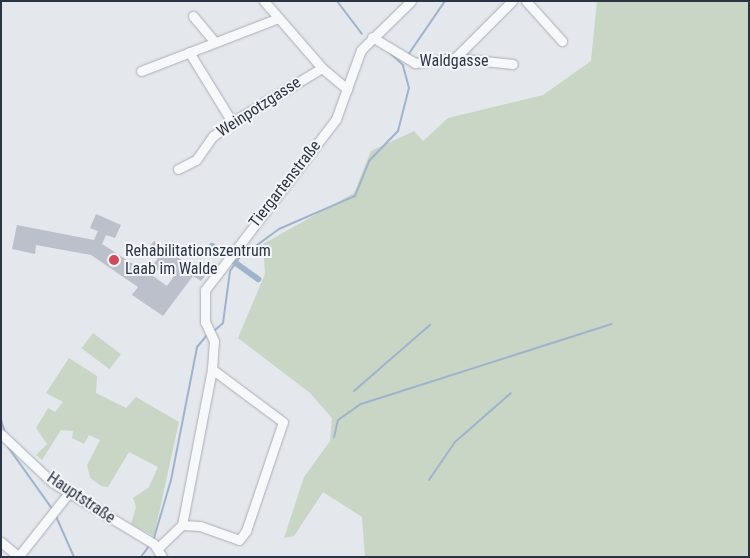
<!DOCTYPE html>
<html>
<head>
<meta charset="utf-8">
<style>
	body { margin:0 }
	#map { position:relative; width:750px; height:558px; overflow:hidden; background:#e4e7ec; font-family:"Roboto Condensed",sans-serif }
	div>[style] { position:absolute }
	.green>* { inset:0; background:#c9d6c5; transform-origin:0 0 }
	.stream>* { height:2px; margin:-1px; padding:0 1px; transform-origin:1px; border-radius:1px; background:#9fb4cc }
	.canal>* { height:6px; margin:-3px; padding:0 3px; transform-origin:3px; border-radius:3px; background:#9fb4cc }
	.building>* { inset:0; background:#bbc0ca }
	.roads { filter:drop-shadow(0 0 1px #a9aeb7) drop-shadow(0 0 1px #a9aeb7) }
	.minor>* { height:9px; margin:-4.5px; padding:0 4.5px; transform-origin:4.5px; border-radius:4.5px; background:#f7f8fa }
	.dots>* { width:14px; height:14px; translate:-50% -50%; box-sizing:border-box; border:2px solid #f4f6f9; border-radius:50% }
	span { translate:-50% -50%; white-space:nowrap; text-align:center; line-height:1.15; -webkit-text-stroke:4px #f4f6f9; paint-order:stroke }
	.street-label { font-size:16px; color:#2b3445 }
	.poi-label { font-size:16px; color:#2b3445 }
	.left { translate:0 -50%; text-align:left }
	.frame { position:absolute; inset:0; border:2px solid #2b3445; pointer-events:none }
</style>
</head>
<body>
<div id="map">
	<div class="green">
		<div style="clip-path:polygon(597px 1px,749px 1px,749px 557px,365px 557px,362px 517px,323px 492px,294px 536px,284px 538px,304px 477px,330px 441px,332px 418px,310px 393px,238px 338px,265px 274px,263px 244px,354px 193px,371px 151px,414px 131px,423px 141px,448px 118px,543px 95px,591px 61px)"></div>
		<div style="left:93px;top:333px;width:35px;height:19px;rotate:37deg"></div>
		<div style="clip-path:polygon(69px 358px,97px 376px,96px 393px,126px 408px,136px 397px,179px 422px,154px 536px,131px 524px,136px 507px,133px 498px,149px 487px,158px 467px,129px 452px,108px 487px,101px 486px,90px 478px,87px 465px,100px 440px,89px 435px,84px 444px,72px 438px,73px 431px,61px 430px,42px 460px,36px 455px,47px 444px,36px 428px,48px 408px,55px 412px,63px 402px,46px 393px)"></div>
	</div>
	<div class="stream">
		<div style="left:337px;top:1px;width:41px;rotate:52.9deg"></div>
		<div style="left:408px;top:55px;width:65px;rotate:-55.6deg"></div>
		<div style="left:215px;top:330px;width:11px;rotate:-41deg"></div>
		<div style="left:223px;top:323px;width:52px;rotate:-82.3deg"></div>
		<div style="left:230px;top:271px;width:16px;rotate:-55deg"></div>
		<div style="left:239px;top:258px;width:49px;rotate:-35.9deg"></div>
		<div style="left:279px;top:229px;width:83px;rotate:-23.5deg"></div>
		<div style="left:355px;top:196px;width:38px;rotate:-68deg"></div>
		<div style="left:369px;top:161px;width:42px;rotate:-46deg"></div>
		<div style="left:398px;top:131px;width:44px;rotate:-75.7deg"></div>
		<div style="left:409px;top:88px;width:24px;rotate:-105deg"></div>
		<div style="left:403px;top:65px;width:21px;rotate:-137deg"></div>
		<div style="left:354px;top:391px;width:101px;rotate:-41deg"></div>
		<div style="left:1px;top:420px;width:13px;rotate:72deg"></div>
		<div style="left:334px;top:437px;width:17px;rotate:-77deg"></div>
		<div style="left:338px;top:420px;width:28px;rotate:-35deg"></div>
		<div style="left:361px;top:404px;width:263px;rotate:-17.7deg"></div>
		<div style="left:8px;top:447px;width:77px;rotate:54.5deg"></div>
		<div style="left:429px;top:480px;width:46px;rotate:-55.6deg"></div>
		<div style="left:455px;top:442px;width:74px;rotate:-41.2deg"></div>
		<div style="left:55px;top:514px;width:47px;rotate:66.2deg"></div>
		<div style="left:154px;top:538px;width:60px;rotate:-73.7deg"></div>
		<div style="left:171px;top:480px;width:136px;rotate:-78.9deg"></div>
		<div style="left:197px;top:347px;width:16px;rotate:-50deg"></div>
		<div style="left:141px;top:557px;width:14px;rotate:-54deg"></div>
	</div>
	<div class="canal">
		<div style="left:212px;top:246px;width:57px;rotate:35.7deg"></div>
	</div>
	<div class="building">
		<div style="clip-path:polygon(evenodd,96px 214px,121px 225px,115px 238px,106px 235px,102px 244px,147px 273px,161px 254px,150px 246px,154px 241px,205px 276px,201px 281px,193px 276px,163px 316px,132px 295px,138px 287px,91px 255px,36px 245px,35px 254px,12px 249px,17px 225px,94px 240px,98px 231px,90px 228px,96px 214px,161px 266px,174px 276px,167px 286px,153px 276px,161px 266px)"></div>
	</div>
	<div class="roads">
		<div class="minor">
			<div style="left:264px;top:1px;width:89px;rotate:49.1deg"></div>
			<div style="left:322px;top:68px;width:33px;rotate:40deg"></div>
			<div style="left:526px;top:1px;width:54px;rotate:48deg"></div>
			<div style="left:193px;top:16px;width:34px;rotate:50deg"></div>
			<div style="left:372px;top:37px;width:50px;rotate:31.2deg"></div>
			<div style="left:415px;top:63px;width:40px;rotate:-7.1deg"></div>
			<div style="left:455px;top:58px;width:58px;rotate:5.9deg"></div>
			<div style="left:189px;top:52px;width:82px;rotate:58.4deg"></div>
			<div style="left:455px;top:58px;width:81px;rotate:-45deg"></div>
			<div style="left:141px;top:71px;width:147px;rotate:-21.1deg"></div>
			<div style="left:178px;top:169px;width:20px;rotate:-27deg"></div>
			<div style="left:196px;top:160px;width:29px;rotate:-55deg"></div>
			<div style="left:213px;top:136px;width:24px;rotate:-36deg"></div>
			<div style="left:232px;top:122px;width:105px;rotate:-31deg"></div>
			<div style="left:1px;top:434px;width:71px;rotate:43.3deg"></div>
			<div style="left:53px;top:483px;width:118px;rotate:31.1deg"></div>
			<div style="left:154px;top:544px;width:15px;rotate:58deg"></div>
			<div style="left:182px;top:525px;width:18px;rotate:3deg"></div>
			<div style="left:200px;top:526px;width:41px;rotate:19.7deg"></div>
			<div style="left:239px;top:540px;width:11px;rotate:-52deg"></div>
			<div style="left:246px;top:531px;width:115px;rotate:-71.3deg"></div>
			<div style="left:283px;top:422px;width:89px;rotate:-143.3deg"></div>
			<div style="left:1px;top:542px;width:23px;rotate:40deg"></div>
			<div style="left:158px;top:548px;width:33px;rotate:-44deg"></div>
			<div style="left:182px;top:525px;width:159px;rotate:-79.1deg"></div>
			<div style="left:212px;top:369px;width:28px;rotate:-86deg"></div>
			<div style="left:214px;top:341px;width:21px;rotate:-115deg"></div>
			<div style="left:205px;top:322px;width:32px;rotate:-90deg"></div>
			<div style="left:205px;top:290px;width:215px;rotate:-52.5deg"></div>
			<div style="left:336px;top:119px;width:73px;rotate:-70.1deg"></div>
			<div style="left:361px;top:50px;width:70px;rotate:-44.4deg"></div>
			<div style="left:18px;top:557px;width:80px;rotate:-51.6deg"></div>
		</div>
	</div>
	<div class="dots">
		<div style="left:114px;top:260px;background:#d1495b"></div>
	</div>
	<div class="street-label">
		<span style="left:454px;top:61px">Waldgasse</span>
		<span style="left:259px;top:107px;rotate:-33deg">Weinpotzgasse</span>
		<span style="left:285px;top:184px;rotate:-52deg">Tiergartenstraße</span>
		<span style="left:81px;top:498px;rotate:34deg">Hauptstraße</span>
	</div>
	<div class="poi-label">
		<span class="left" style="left:125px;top:260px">Rehabilitationszentrum<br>Laab im Walde</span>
	</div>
	<div class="frame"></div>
</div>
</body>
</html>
